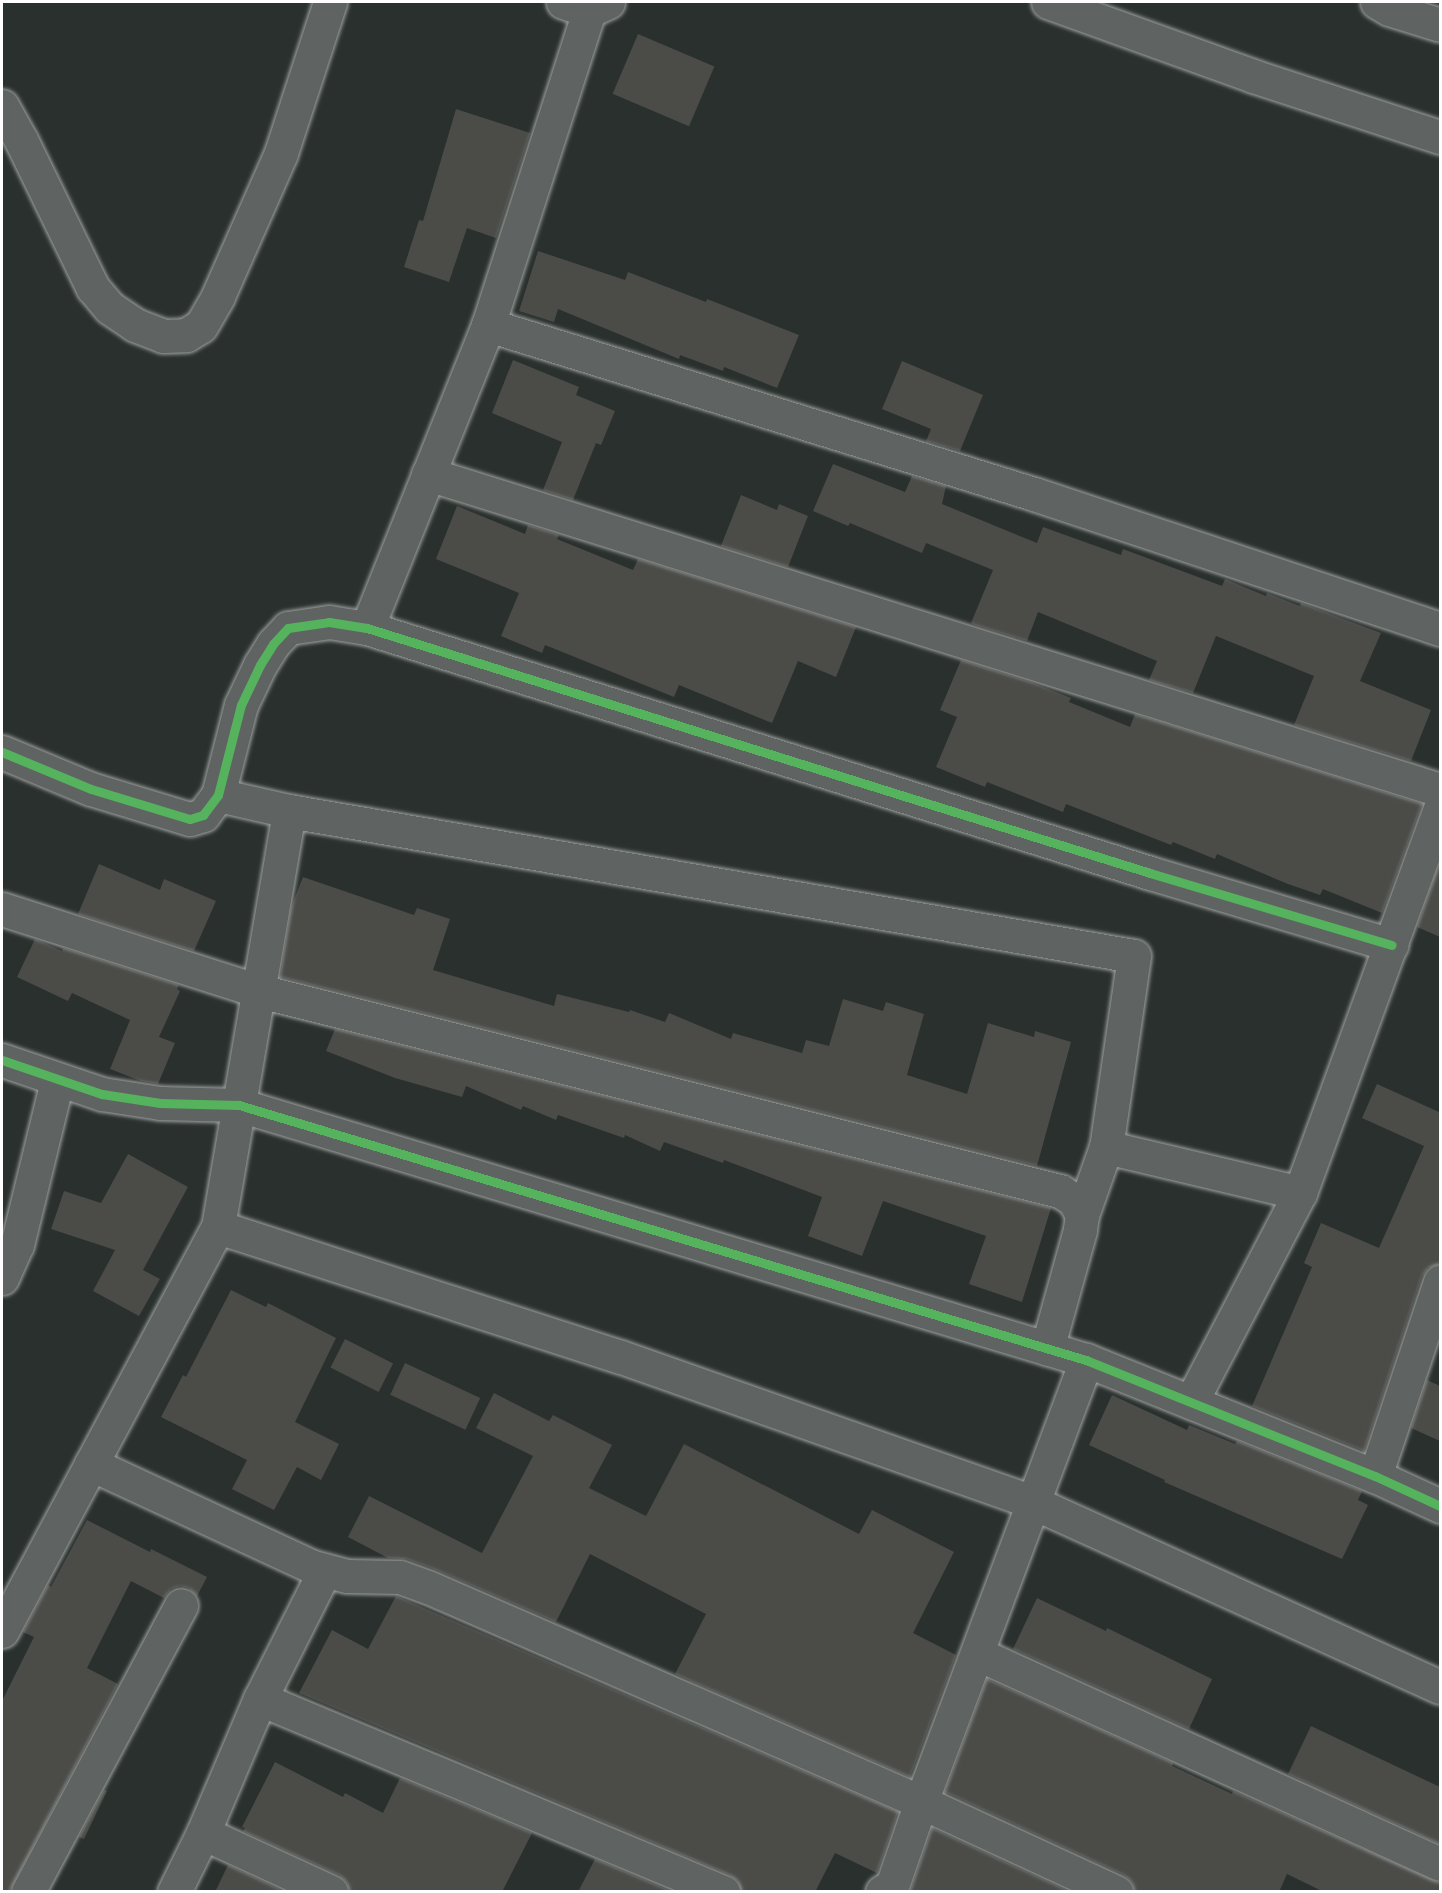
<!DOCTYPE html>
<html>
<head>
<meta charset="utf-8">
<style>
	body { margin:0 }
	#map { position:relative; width:1442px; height:1893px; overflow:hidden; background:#29302d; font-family:"Shantell Sans",sans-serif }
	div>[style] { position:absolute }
	.building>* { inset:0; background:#4b4c48; transform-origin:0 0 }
	.roads { filter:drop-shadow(0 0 2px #9fa2a0) drop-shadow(0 0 2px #9fa2a0) }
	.minor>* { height:33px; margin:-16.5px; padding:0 16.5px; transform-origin:16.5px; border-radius:16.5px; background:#5f6362 }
	.cycleway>* { height:9px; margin:-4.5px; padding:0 4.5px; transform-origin:4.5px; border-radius:4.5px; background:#56b35d }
	span { translate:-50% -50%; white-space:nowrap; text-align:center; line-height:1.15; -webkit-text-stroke:4.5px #26332d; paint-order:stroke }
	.frame { position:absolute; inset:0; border:3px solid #fff; pointer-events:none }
</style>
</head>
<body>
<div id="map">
	<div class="building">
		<div style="left:638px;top:34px;width:83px;height:65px;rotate:23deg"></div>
		<div style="clip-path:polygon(456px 109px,530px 133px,496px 238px,467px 228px,449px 282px,404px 267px,419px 220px,423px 221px)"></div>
		<div style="clip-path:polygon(538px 251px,625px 280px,628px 272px,706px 302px,707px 299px,799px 335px,777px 388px,724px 367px,723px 371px,680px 355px,679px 359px,558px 309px,554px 322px,519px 311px)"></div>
		<div style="clip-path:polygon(513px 360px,579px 387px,576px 395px,615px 411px,601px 445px,596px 443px,573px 500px,543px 490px,562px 442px,492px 413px)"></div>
		<div style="clip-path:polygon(902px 361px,983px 395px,960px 451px,926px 441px,931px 429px,882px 409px)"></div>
		<div style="clip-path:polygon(833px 464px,905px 492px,912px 476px,946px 486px,942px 504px,1037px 543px,1043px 527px,1121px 555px,1123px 549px,1222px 586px,1225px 579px,1266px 596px,1267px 593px,1300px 606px,1301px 603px,1381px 633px,1360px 681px,1431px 710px,1411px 761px,1294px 725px,1314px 676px,1216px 636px,1193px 693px,1149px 680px,1157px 661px,1038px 612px,1027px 641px,975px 625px,971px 623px,993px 570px,926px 543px,922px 553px,850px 523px,848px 526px,813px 511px)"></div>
		<div style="clip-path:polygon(741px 495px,777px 510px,779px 504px,808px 516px,788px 567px,721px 546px)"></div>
		<div style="clip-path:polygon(457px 506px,525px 534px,528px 525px,559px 535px,557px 539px,633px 570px,638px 559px,856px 627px,836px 677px,798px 661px,772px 723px,679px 685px,674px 697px,545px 645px,542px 653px,501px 636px,519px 593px,436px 559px)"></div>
		<div style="clip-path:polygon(961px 660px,1033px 683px,1071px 698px,1069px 702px,1130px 727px,1135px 714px,1422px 804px,1382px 913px,1323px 889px,1320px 895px,1288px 884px,1217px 854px,1215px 859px,1173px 842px,1171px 845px,1066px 804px,1063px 812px,987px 782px,985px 787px,936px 767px,957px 717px,940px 710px)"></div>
		<div style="clip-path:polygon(1440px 861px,1440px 937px,1417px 927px)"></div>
		<div style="clip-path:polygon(99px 864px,160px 890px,164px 879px,216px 901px,194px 951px,78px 914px)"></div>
		<div style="clip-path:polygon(303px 877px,414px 915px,417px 908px,450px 919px,433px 970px,554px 1006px,557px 994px,629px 1012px,630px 1010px,665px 1022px,669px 1013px,731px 1039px,733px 1033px,802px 1053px,806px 1040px,829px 1046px,843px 999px,883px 1011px,886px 1002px,924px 1014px,907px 1075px,967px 1094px,988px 1023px,1034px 1037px,1035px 1031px,1071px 1042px,1037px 1166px,280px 977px,291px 908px)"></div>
		<div style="clip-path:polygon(35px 939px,62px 951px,63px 948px,179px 985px,177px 989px,180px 991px,159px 1037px,175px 1043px,158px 1084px,141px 1081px,110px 1069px,130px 1020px,72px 993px,68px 1001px,17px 977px)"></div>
		<div style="clip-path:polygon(335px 1029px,1051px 1208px,1022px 1302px,969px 1284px,986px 1236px,883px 1201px,862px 1256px,808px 1236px,822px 1197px,724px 1160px,723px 1163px,664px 1142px,660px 1151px,625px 1135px,624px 1138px,558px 1115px,556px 1120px,523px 1106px,521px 1110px,466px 1086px,462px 1097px,395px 1078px,326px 1051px)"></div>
		<div style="clip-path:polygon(1377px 1084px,1439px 1112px,1440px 1108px,1440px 1264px,1428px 1268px,1422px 1276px,1364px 1451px,1252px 1406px,1312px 1267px,1304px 1263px,1321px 1223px,1379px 1248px,1424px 1146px,1362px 1118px)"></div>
		<div style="clip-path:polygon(128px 1154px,188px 1187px,143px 1270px,160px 1279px,139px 1316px,93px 1291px,115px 1250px,51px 1229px,64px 1191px,101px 1203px)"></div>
		<div style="clip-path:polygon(231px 1290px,266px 1307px,268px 1303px,336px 1338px,295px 1422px,339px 1444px,321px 1480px,297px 1467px,274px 1510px,232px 1489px,247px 1460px,161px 1417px,183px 1375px,186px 1377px)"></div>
		<div style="left:345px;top:1339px;width:54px;height:32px;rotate:27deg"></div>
		<div style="left:405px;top:1363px;width:83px;height:35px;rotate:25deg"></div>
		<div style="clip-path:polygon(1427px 1380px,1440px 1386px,1440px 1441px,1411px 1428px)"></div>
		<div style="clip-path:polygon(494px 1393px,549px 1421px,553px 1415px,612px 1445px,589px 1488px,646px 1516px,684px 1444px,859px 1534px,872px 1510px,954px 1552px,913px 1633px,956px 1655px,910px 1777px,675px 1674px,706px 1614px,590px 1554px,556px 1622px,434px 1569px,406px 1559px,388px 1558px,348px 1537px,369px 1496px,482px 1553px,533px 1456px,476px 1428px)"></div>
		<div style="clip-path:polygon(1112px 1395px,1187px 1430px,1189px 1425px,1235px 1444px,1237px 1441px,1362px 1491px,1358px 1500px,1368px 1505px,1342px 1559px,1164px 1482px,1165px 1480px,1089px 1445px)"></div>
		<div style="clip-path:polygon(87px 1520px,150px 1552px,151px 1549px,207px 1577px,197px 1596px,189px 1588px,180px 1586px,171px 1589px,164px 1598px,131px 1581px,87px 1668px,118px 1684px,9px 1892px,2px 1892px,2px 1701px,34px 1637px,23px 1632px,48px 1585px,51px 1587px)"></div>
		<div style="clip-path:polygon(396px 1596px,898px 1812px,877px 1873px,835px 1853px,815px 1892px,741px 1892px,738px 1881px,730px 1875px,299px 1693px,332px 1630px,368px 1649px)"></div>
		<div style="clip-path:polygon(1037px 1598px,1106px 1631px,1107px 1628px,1212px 1679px,1189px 1729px,1013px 1649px)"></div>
		<div style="clip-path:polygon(987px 1679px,1173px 1763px,1172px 1766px,1232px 1794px,1233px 1791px,1440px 1883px,1440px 1892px,1324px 1892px,1287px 1874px,1279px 1892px,1135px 1892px,1132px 1882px,1124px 1875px,945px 1792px)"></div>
		<div style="clip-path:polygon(1311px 1726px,1440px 1787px,1440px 1844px,1288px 1774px)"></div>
		<div style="clip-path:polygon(275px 1762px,343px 1797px,345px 1793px,383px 1813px,400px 1778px,532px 1833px,502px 1892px,350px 1892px,347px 1882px,339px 1875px,243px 1831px,245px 1828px,242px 1827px)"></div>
		<div style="clip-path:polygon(106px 1786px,104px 1790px,107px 1791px,84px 1839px,79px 1837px)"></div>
		<div style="clip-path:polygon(932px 1828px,1070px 1892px,910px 1892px)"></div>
		<div style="clip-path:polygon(595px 1859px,673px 1892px,578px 1892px)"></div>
		<div style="clip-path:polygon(228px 1865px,285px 1892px,215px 1892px)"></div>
	</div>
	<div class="roads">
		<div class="minor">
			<div style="left:563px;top:2px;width:28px;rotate:19deg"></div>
			<div style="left:608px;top:2px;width:21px;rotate:155deg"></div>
			<div style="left:589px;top:11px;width:330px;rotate:107.8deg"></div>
			<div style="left:488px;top:325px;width:572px;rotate:17.2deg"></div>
			<div style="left:1034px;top:494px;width:428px;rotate:18.4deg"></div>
			<div style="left:1048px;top:2px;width:218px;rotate:19.8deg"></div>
			<div style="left:1253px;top:76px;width:197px;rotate:18.1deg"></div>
			<div style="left:1377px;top:2px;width:14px;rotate:30deg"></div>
			<div style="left:1389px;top:9px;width:53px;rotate:17.4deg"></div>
			<div style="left:2px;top:106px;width:39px;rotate:61deg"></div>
			<div style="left:21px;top:140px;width:165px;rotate:64.1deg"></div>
			<div style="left:93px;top:288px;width:26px;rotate:50deg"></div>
			<div style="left:110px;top:308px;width:30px;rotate:34deg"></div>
			<div style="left:135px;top:325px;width:30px;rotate:21deg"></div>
			<div style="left:163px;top:336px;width:23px;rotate:-2deg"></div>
			<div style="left:186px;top:335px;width:17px;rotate:-31deg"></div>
			<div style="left:201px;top:326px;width:34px;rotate:-60deg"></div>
			<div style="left:218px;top:296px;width:156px;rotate:-66.2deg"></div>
			<div style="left:281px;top:153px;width:159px;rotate:-72deg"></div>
			<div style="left:428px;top:474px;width:1060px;rotate:17.34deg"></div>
			<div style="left:367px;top:628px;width:326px;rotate:-68.2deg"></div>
			<div style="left:2px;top:752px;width:96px;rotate:22.6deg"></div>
			<div style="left:91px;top:789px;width:103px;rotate:16.9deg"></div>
			<div style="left:190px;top:819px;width:14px;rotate:-17deg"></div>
			<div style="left:203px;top:815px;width:25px;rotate:-53deg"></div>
			<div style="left:218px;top:795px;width:93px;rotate:-75.7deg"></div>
			<div style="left:241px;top:705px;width:44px;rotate:-64.6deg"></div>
			<div style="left:260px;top:665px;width:25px;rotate:-58deg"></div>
			<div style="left:273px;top:644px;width:22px;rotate:-47deg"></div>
			<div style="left:288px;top:628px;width:41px;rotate:-8.3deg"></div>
			<div style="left:329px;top:622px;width:38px;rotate:9deg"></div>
			<div style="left:367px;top:628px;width:820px;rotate:17.37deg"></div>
			<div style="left:1150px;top:873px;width:252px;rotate:16.6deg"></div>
			<div style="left:218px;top:795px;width:73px;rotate:12.7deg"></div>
			<div style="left:289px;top:811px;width:857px;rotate:9.74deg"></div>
			<div style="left:1134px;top:956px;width:193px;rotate:98.3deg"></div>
			<div style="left:1106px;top:1147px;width:199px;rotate:13.3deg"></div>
			<div style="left:2px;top:909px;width:270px;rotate:17.7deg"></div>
			<div style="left:259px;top:991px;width:826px;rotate:14.02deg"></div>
			<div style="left:1060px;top:1191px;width:17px;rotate:33deg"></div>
			<div style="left:1074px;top:1200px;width:17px;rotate:62deg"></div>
			<div style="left:1082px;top:1215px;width:15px;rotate:98deg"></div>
			<div style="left:1080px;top:1230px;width:123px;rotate:105.5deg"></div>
			<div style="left:2px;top:1060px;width:106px;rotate:18.8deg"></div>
			<div style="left:102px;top:1094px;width:59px;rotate:8.8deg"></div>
			<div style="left:160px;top:1103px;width:79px;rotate:1.5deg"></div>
			<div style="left:239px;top:1105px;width:885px;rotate:16.76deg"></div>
			<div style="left:1086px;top:1360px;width:311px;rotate:21.9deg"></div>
			<div style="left:1375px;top:1476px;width:72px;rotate:24.8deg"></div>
			<div style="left:1082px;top:1215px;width:72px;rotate:-70.6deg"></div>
			<div style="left:218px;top:1227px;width:423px;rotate:17.9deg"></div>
			<div style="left:621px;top:1357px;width:436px;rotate:19.4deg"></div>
			<div style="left:1032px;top:1502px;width:448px;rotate:24.4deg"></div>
			<div style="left:2px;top:1278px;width:36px;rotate:-66deg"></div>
			<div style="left:17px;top:1245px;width:169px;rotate:-76.3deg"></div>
			<div style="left:1191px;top:1402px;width:236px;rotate:-62.5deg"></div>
			<div style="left:1300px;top:1193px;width:410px;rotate:-70deg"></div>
			<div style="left:91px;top:1464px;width:245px;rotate:24.9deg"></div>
			<div style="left:313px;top:1567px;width:35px;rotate:15deg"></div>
			<div style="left:347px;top:1576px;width:53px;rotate:1.1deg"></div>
			<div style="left:400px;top:1577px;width:30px;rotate:20deg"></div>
			<div style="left:428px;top:1587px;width:538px;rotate:23.56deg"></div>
			<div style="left:921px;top:1802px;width:215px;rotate:24.8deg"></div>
			<div style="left:1375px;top:1476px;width:205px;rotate:-71.5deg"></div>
			<div style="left:2px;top:1631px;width:458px;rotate:-61.9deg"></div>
			<div style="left:218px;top:1227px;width:422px;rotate:-80.3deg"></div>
			<div style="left:978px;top:1654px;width:507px;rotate:24.44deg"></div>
			<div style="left:260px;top:1699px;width:502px;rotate:22.63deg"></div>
			<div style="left:203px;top:1833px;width:141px;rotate:24.7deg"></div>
			<div style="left:28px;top:1892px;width:325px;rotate:-61.9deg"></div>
			<div style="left:174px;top:1892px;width:66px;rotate:-63.8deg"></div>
			<div style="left:203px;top:1833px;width:146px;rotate:-67deg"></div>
			<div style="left:260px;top:1699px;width:144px;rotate:-63.3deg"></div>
			<div style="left:882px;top:1892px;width:12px;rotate:-31deg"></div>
			<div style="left:892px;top:1886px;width:89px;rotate:-71deg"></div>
			<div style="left:921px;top:1802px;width:472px;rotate:-69.5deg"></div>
		</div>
	</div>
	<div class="cycleway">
		<div style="left:2px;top:752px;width:96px;rotate:22.6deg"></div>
		<div style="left:91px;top:789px;width:103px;rotate:16.9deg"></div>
		<div style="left:190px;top:819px;width:14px;rotate:-17deg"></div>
		<div style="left:203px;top:815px;width:25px;rotate:-53deg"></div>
		<div style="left:218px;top:795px;width:93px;rotate:-75.7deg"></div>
		<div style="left:241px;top:705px;width:44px;rotate:-64.6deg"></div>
		<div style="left:260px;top:665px;width:25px;rotate:-58deg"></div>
		<div style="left:273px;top:644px;width:22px;rotate:-47deg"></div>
		<div style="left:288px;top:628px;width:41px;rotate:-8.3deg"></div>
		<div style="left:329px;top:622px;width:38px;rotate:9deg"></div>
		<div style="left:367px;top:628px;width:820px;rotate:17.37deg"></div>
		<div style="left:1150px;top:873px;width:252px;rotate:16.6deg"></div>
		<div style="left:2px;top:1060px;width:106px;rotate:18.8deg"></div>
		<div style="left:102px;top:1094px;width:59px;rotate:8.8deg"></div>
		<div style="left:160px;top:1103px;width:79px;rotate:1.5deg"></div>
		<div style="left:239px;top:1105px;width:885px;rotate:16.76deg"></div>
		<div style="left:1086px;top:1360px;width:311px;rotate:21.9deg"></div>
		<div style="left:1375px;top:1476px;width:72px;rotate:24.8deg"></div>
	</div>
	<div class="frame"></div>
</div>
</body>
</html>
